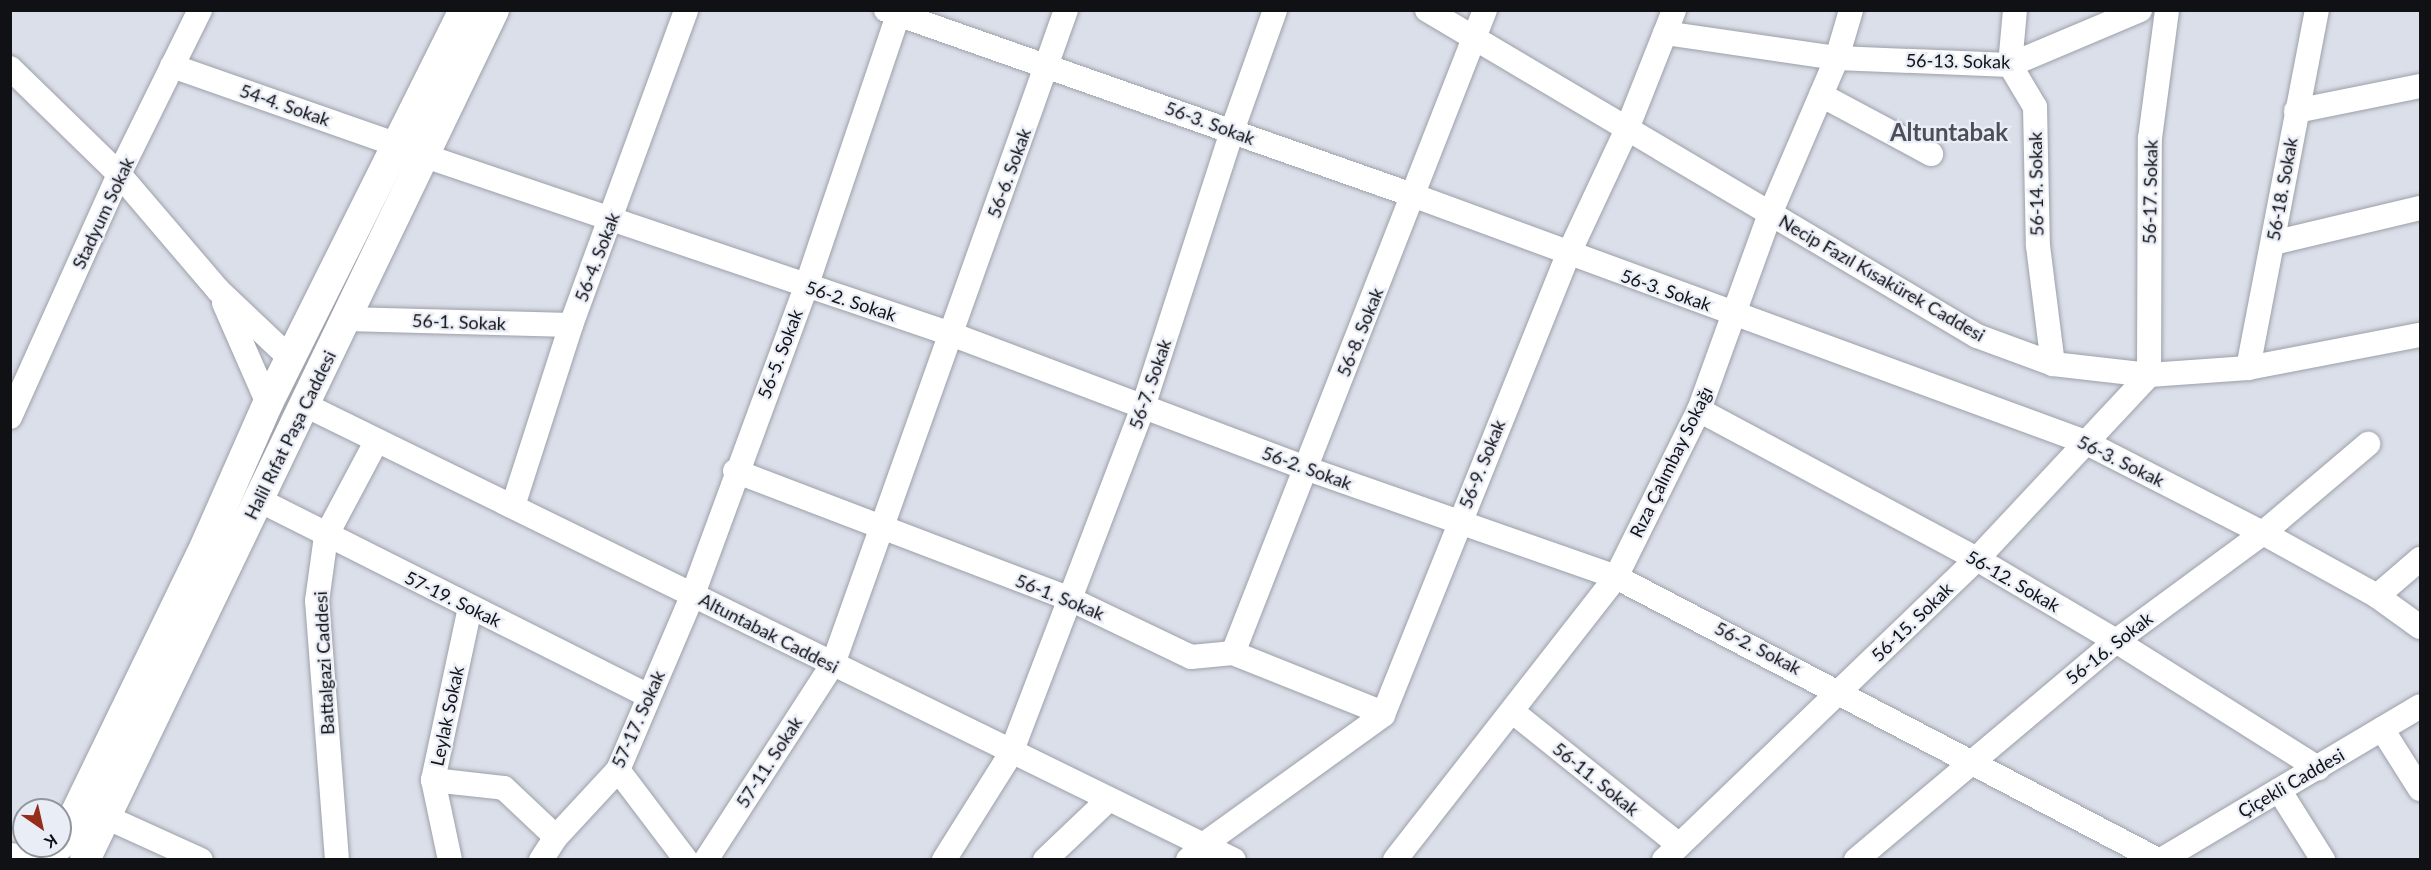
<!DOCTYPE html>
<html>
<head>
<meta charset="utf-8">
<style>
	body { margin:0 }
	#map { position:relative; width:2431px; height:870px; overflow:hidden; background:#dbdfe9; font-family:Lato,sans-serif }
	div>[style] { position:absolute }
	.roads { filter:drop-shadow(0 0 2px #9ca0a9) drop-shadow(0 0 2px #9ca0a9) }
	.minor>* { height:24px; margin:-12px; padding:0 12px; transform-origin:12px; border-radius:12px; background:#fff }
	.major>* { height:30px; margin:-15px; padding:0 15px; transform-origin:15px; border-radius:15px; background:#fff }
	span { translate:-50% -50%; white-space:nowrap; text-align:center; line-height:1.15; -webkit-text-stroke:4.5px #e9edf6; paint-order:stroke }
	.street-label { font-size:18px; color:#101114 }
	.district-label { font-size:24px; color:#4c4f57; font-weight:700 }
	.frame { position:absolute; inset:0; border:12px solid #101114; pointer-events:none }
	.north { position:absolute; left:12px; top:798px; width:60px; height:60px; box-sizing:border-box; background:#e9edf6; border:2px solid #92959c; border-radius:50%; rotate:146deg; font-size:16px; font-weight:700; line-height:24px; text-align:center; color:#101114 }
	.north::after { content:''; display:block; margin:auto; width:21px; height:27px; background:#962c1c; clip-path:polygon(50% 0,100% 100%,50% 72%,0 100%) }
</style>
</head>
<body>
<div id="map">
	<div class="roads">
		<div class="minor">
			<div style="left:886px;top:10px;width:561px;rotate:19.37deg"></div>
			<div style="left:1415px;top:196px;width:714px;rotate:20.16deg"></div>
			<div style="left:2085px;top:442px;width:200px;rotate:27.1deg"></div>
			<div style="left:2263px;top:533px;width:130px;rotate:28.9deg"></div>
			<div style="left:2377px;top:596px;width:53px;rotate:35.8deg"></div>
			<div style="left:1427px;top:10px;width:639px;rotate:30.66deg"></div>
			<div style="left:1977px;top:336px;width:81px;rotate:20.2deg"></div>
			<div style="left:2053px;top:364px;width:97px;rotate:6.5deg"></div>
			<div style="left:2149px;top:375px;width:99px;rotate:-4deg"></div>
			<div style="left:2248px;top:368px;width:175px;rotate:-10.9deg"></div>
			<div style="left:2015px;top:10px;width:55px;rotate:95.2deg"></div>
			<div style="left:2010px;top:65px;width:49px;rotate:59.2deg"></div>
			<div style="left:2035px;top:107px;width:139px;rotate:88.8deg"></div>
			<div style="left:2038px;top:246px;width:119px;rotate:82.8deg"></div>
			<div style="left:1665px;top:33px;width:174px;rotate:8.3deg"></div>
			<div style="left:1837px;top:58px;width:173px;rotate:2.3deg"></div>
			<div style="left:2010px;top:65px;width:141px;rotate:-22.9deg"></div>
			<div style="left:172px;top:66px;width:238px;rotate:19.3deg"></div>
			<div style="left:10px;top:68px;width:152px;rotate:44.2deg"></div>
			<div style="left:119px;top:174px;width:153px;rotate:49.5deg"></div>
			<div style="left:218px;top:290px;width:100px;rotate:43.4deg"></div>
			<div style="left:1821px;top:95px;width:125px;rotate:28.2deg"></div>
			<div style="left:2296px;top:111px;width:126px;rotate:-11.4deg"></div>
			<div style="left:422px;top:155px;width:558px;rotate:18.69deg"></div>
			<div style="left:951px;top:334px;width:379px;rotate:20.7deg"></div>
			<div style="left:1305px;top:468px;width:330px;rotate:19.3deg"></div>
			<div style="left:1616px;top:577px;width:611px;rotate:27.57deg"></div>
			<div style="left:2273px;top:243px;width:151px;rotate:-13.4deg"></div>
			<div style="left:224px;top:303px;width:109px;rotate:66.3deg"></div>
			<div style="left:346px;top:319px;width:225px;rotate:1.5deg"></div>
			<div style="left:2248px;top:368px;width:365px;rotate:-79.1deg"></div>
			<div style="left:305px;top:405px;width:1034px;rotate:26.09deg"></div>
			<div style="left:1699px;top:410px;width:315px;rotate:28.2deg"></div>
			<div style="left:1977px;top:559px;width:161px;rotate:30.5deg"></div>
			<div style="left:2116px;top:641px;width:239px;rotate:32.2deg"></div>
			<div style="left:10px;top:417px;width:266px;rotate:-65.8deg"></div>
			<div style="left:119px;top:174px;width:183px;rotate:-63.7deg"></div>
			<div style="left:735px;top:471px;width:359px;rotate:20.9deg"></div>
			<div style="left:1070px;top:599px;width:134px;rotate:25.6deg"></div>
			<div style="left:1191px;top:657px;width:42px;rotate:-5.4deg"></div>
			<div style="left:1233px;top:653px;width:162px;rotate:21.8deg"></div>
			<div style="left:259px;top:500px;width:436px;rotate:26.7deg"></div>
			<div style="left:513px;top:506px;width:190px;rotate:-72.2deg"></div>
			<div style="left:571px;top:325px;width:335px;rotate:-69.9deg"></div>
			<div style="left:2377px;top:596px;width:57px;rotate:-40.7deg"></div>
			<div style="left:1233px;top:653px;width:691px;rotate:-68.6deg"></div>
			<div style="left:1513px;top:712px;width:213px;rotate:38.7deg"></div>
			<div style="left:2382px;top:729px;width:71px;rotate:57.7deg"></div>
			<div style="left:618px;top:770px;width:113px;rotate:52.9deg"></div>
			<div style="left:433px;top:780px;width:71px;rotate:6.4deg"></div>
			<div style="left:504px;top:788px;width:71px;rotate:43.3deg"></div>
			<div style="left:2279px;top:790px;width:83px;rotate:57.8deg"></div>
			<div style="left:106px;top:817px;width:104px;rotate:24.4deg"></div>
			<div style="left:10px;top:855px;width:37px;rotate:8deg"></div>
			<div style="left:337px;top:860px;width:260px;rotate:-94.4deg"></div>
			<div style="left:317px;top:601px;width:66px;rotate:-82.1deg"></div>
			<div style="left:326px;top:536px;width:106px;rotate:-62deg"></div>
			<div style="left:450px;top:860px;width:82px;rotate:-102deg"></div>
			<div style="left:433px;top:780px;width:176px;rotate:-77.9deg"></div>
			<div style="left:541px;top:860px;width:27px;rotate:-57deg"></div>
			<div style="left:556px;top:837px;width:91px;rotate:-47.2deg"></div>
			<div style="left:618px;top:770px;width:191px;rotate:-66.9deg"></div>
			<div style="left:693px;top:594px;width:327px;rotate:-69.8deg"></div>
			<div style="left:806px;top:287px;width:293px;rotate:-71.3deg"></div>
			<div style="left:706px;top:860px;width:234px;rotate:-57.1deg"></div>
			<div style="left:833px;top:664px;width:694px;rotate:-70.39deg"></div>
			<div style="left:944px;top:860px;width:126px;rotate:-57.9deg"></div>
			<div style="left:1011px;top:753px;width:370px;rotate:-69.1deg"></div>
			<div style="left:1143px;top:407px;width:290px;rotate:-72.1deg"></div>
			<div style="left:1232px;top:131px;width:128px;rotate:-70.4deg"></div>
			<div style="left:1045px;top:860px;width:87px;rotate:-43.6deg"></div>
			<div style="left:1188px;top:860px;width:21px;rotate:-45deg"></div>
			<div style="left:1203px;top:845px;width:222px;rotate:-35.8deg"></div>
			<div style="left:1383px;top:715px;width:496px;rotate:-68.1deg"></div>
			<div style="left:1568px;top:255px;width:139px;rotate:-64.9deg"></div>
			<div style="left:1627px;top:129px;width:128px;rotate:-68.4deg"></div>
			<div style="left:1395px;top:860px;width:359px;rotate:-52deg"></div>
			<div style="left:1616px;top:577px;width:186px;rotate:-63.6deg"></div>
			<div style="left:1699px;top:410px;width:208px;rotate:-70.1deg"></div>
			<div style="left:1770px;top:214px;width:170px;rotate:-66.8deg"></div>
			<div style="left:1837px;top:58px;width:50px;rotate:-73.7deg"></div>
			<div style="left:1664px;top:860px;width:434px;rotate:-43.9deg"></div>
			<div style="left:1977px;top:559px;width:252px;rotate:-46.9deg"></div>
			<div style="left:2149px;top:375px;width:237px;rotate:-89.8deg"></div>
			<div style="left:2150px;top:138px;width:129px;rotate:-82.4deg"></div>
			<div style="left:1856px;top:860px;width:340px;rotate:-40.1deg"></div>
			<div style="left:2116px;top:641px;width:182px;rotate:-36.3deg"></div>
			<div style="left:2263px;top:533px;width:138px;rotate:-40.3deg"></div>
			<div style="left:2161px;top:860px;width:301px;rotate:-30.7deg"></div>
		</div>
		<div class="major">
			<div style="left:60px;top:845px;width:322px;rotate:-64.1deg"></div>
			<div style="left:201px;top:555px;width:166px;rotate:-66.2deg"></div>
			<div style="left:268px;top:403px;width:439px;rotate:-63.5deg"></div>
			<div style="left:85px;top:860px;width:943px;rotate:-64.3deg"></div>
		</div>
	</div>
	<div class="street-label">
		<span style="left:1958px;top:61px;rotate:1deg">56-13. Sokak</span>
		<span style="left:285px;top:105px;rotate:19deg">54-4. Sokak</span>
		<span style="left:1210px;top:123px;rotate:20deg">56-3. Sokak</span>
		<span style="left:1009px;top:173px;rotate:-70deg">56-6. Sokak</span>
		<span style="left:2036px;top:184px;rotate:-91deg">56-14. Sokak</span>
		<span style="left:2282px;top:189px;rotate:-80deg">56-18. Sokak</span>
		<span style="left:2150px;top:192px;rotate:-89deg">56-17. Sokak</span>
		<span style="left:103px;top:213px;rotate:-65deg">Stadyum Sokak</span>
		<span style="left:597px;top:257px;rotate:-69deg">56-4. Sokak</span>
		<span style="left:1882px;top:278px;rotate:30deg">Necip Fazıl Kısakürek Caddesi</span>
		<span style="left:1666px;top:290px;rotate:19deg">56-3. Sokak</span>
		<span style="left:851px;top:301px;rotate:18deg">56-2. Sokak</span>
		<span style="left:459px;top:322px;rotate:2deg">56-1. Sokak</span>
		<span style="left:1360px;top:332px;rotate:-68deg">56-8. Sokak</span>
		<span style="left:780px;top:354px;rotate:-69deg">56-5. Sokak</span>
		<span style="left:1150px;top:384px;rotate:-71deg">56-7. Sokak</span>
		<span style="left:290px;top:435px;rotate:-64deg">Halil Rıfat Paşa Caddesi</span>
		<span style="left:2121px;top:461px;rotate:26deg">56-3. Sokak</span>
		<span style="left:1671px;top:462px;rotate:-64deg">Rıza Çalımbay Sokağı</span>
		<span style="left:1482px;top:464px;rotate:-68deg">56-9. Sokak</span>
		<span style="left:1307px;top:468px;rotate:20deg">56-2. Sokak</span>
		<span style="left:2013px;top:581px;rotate:30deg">56-12. Sokak</span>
		<span style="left:1060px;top:597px;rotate:22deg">56-1. Sokak</span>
		<span style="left:453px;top:599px;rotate:26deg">57-19. Sokak</span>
		<span style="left:1912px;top:622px;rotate:-44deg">56-15. Sokak</span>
		<span style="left:769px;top:633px;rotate:27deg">Altuntabak Caddesi</span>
		<span style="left:1758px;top:648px;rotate:27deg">56-2. Sokak</span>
		<span style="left:2109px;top:648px;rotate:-38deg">56-16. Sokak</span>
		<span style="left:324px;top:663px;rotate:-93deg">Battalgazi Caddesi</span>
		<span style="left:447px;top:716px;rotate:-78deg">Leylak Sokak</span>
		<span style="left:638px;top:719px;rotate:-66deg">57-17. Sokak</span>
		<span style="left:769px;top:762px;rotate:-57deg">57-11. Sokak</span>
		<span style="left:1596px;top:779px;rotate:39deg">56-11. Sokak</span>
		<span style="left:2291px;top:783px;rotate:-30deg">Çiçekli Caddesi</span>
	</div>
	<div class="district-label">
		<span style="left:1949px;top:132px">Altuntabak</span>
	</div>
	<div class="frame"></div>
	<div class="north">K</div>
</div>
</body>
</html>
